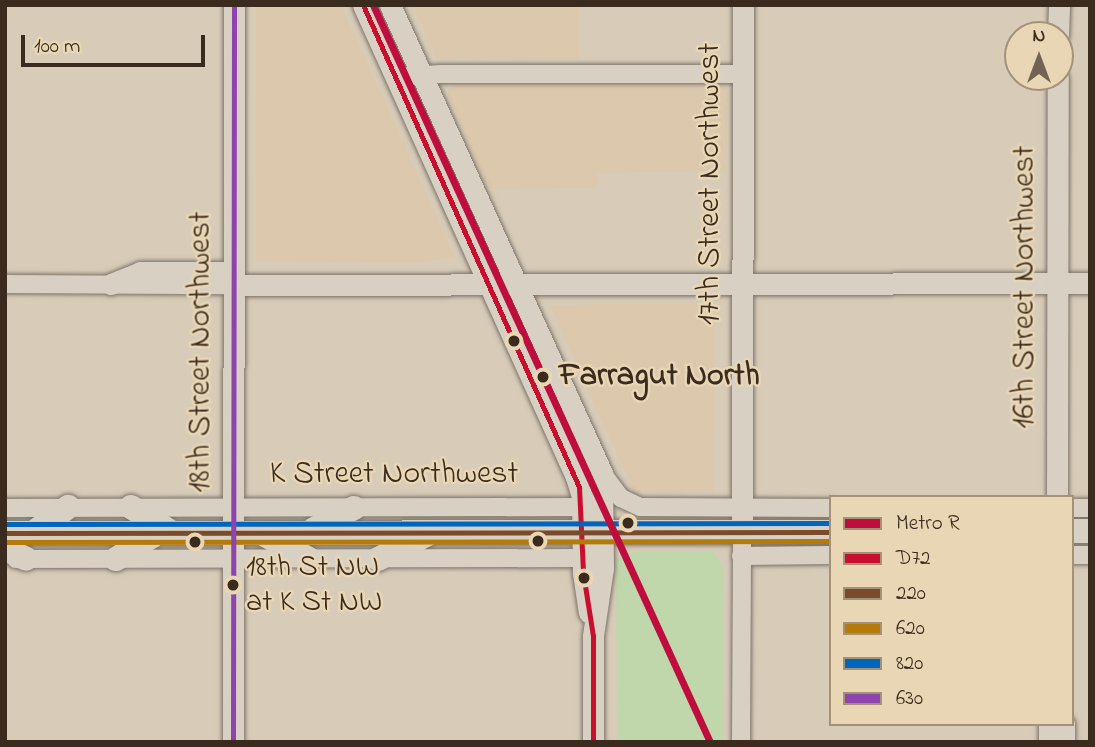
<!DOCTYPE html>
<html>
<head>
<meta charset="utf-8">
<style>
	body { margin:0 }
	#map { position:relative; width:1095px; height:747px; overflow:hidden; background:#d8ccb9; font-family:"Indie Flower",sans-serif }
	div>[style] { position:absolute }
	.built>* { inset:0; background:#dcc8ac }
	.green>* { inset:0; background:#c0d6ab }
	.roads { filter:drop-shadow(0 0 2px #7d7469) drop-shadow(0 0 2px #7d7469) }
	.minor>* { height:18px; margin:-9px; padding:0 9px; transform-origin:9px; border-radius:9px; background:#d7d0c3 }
	.major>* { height:21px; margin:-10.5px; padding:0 10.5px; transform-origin:10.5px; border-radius:10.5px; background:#d7d0c3 }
	.highway>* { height:24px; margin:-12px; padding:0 12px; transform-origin:12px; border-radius:12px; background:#d7d0c3 }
	.bus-1>* { height:5px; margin:-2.5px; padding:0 2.5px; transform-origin:2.5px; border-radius:2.5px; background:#c8102e }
	.bus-2>* { height:5px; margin:-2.5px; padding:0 2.5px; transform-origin:2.5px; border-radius:2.5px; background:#7a4b2a }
	.bus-3>* { height:5px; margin:-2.5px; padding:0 2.5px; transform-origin:2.5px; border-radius:2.5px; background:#b57b0a }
	.bus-4>* { height:5px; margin:-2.5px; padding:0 2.5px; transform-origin:2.5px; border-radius:2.5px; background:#0065bd }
	.bus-5>* { height:5px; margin:-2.5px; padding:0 2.5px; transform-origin:2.5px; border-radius:2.5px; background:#8e44ad }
	.metro-1>* { height:7px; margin:-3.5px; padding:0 3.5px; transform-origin:3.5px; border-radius:3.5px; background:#bf0d3e }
	.dots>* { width:19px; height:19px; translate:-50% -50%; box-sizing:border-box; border:4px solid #e8d6b4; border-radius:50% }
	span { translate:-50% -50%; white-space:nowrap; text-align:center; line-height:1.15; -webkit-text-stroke:5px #e8d6b4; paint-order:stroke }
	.bus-label { font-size:30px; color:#3b2a1e }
	.left { translate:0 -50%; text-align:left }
	.street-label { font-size:32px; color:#3b2a1e }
	.stop-label { font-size:32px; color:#3b2a1e; font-weight:700 }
	.frame { position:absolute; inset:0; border:7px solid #3b2a1e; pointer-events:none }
	.legend { position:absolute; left:829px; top:495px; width:245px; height:231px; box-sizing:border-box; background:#e8d6b4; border:2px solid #a39178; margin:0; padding:9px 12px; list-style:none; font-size:21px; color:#3b2a1e }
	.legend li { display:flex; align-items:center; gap:14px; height:35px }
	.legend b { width:35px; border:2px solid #a39178 }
	.north { position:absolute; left:1004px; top:21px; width:70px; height:70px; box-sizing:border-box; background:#e8d6b4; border:2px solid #a39178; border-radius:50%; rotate:0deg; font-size:19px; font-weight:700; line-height:28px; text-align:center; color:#3b2a1e }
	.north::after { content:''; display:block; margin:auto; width:24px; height:32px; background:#726354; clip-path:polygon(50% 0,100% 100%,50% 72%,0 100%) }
	.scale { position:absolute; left:21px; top:35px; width:184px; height:32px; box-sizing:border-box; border:4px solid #3b2a1e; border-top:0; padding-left:9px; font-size:21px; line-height:24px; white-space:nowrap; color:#3b2a1e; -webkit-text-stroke:5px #e8d6b4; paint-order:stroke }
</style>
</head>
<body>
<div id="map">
	<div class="built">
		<div style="clip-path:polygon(255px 5px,341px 5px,455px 257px,415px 263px,256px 261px)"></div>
		<div style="clip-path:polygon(413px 5px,579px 5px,579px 59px,436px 58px)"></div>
		<div style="clip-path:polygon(455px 84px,723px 85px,728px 91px,726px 171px,597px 173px,597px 188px,488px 189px,447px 92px)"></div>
		<div style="clip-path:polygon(715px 303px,714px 491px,634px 492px,550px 305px)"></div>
	</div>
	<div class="green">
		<div style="clip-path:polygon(632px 552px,713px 552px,720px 560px,723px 567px,723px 742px,617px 742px,616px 559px)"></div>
	</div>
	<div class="roads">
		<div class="minor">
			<div style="left:395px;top:77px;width:46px;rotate:-3.7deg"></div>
			<div style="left:441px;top:74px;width:302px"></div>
			<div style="left:5px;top:284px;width:228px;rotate:0.3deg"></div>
			<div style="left:602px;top:473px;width:31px;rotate:53deg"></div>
			<div style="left:621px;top:498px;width:21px;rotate:25deg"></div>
			<div style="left:640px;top:507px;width:191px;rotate:0.3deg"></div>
			<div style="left:5px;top:508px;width:577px;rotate:-0.1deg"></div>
			<div style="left:582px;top:507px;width:13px;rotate:51deg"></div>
			<div style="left:1072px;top:508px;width:18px"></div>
			<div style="left:1072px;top:555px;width:18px"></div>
			<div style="left:741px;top:556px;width:90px;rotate:-0.6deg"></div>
			<div style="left:16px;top:559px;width:567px;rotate:-0.1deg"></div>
			<div style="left:583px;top:558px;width:14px;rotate:-54deg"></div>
			<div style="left:741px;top:742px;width:210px;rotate:-89.7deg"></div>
			<div style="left:1048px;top:742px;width:18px;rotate:-90deg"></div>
			<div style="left:1066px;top:742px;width:18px;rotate:-90deg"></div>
		</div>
		<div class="major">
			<div style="left:363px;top:5px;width:518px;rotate:65.71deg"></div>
			<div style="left:576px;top:477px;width:21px;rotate:73deg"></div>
			<div style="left:582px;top:497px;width:76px;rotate:89.2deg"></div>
			<div style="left:583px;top:573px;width:40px;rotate:81.5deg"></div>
			<div style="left:390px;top:5px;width:514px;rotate:65.63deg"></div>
			<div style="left:602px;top:473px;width:95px;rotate:89.4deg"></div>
			<div style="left:603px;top:568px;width:69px;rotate:98.4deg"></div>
			<div style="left:593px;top:636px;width:106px;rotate:90deg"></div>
			<div style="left:1058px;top:35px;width:30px;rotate:-88deg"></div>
			<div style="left:111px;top:284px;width:31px;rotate:-22deg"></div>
			<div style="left:140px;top:272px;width:93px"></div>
			<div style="left:233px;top:285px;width:857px;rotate:-0.13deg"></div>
			<div style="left:1057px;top:497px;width:420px;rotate:-89.9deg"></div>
			<div style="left:742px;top:532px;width:527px;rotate:-89.89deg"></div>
			<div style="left:233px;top:742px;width:737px;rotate:-89.92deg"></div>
		</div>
		<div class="highway">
			<div style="left:131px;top:507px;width:47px;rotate:32deg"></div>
			<div style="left:314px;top:529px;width:45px;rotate:-27.7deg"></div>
			<div style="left:1072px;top:531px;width:18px"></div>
			<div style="left:5px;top:533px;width:826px;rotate:-0.07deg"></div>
			<div style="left:33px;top:533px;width:44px;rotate:-36.6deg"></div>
			<div style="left:263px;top:534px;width:52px;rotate:28.5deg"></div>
			<div style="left:5px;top:549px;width:23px;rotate:25deg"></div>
			<div style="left:116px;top:559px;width:51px;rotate:-32.1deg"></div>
			<div style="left:378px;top:559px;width:56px;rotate:-26.6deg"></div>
		</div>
	</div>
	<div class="bus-1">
		<div style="left:363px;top:5px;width:528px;rotate:65.86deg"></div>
		<div style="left:579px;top:487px;width:86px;rotate:87.3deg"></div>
		<div style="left:583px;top:573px;width:64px;rotate:81deg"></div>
		<div style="left:593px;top:636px;width:106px;rotate:90deg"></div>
	</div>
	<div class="bus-2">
		<div style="left:5px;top:533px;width:826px;rotate:-0.07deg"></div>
	</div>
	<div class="bus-3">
		<div style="left:5px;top:542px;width:826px;rotate:-0.07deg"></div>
	</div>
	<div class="bus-4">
		<div style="left:5px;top:524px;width:826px;rotate:-0.07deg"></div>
	</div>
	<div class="bus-5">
		<div style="left:233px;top:742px;width:737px;rotate:-89.92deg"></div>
	</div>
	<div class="metro-1">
		<div style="left:373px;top:5px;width:810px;rotate:65.43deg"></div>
	</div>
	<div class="dots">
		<div style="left:514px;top:341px;background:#3b2a1e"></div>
		<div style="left:543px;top:377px;background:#3b2a1e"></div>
		<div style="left:628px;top:523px;background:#3b2a1e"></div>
		<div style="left:538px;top:541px;background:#3b2a1e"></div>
		<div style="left:195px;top:542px;background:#3b2a1e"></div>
		<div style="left:584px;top:578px;background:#3b2a1e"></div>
		<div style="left:233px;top:585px;background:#3b2a1e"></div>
	</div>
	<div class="bus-label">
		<span class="left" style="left:246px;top:585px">18th St NW<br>at K St NW</span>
	</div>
	<div class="street-label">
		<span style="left:711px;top:184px;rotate:-90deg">17th Street Northwest</span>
		<span style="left:1026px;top:287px;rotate:-90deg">16th Street Northwest</span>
		<span style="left:202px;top:352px;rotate:-90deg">18th Street Northwest</span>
		<span style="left:394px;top:475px">K Street Northwest</span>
	</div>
	<div class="stop-label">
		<span class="left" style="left:559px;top:377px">Farragut North</span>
	</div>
	<div class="frame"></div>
	<ul class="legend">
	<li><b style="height:9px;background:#bf0d3e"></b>Metro R</li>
	<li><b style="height:9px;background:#c8102e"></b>D72</li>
	<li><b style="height:9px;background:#7a4b2a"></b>220</li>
	<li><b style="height:9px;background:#b57b0a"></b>620</li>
	<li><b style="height:9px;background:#0065bd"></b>820</li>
	<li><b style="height:9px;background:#8e44ad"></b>630</li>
	</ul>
	<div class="north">N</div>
	<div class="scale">100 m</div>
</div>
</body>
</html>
